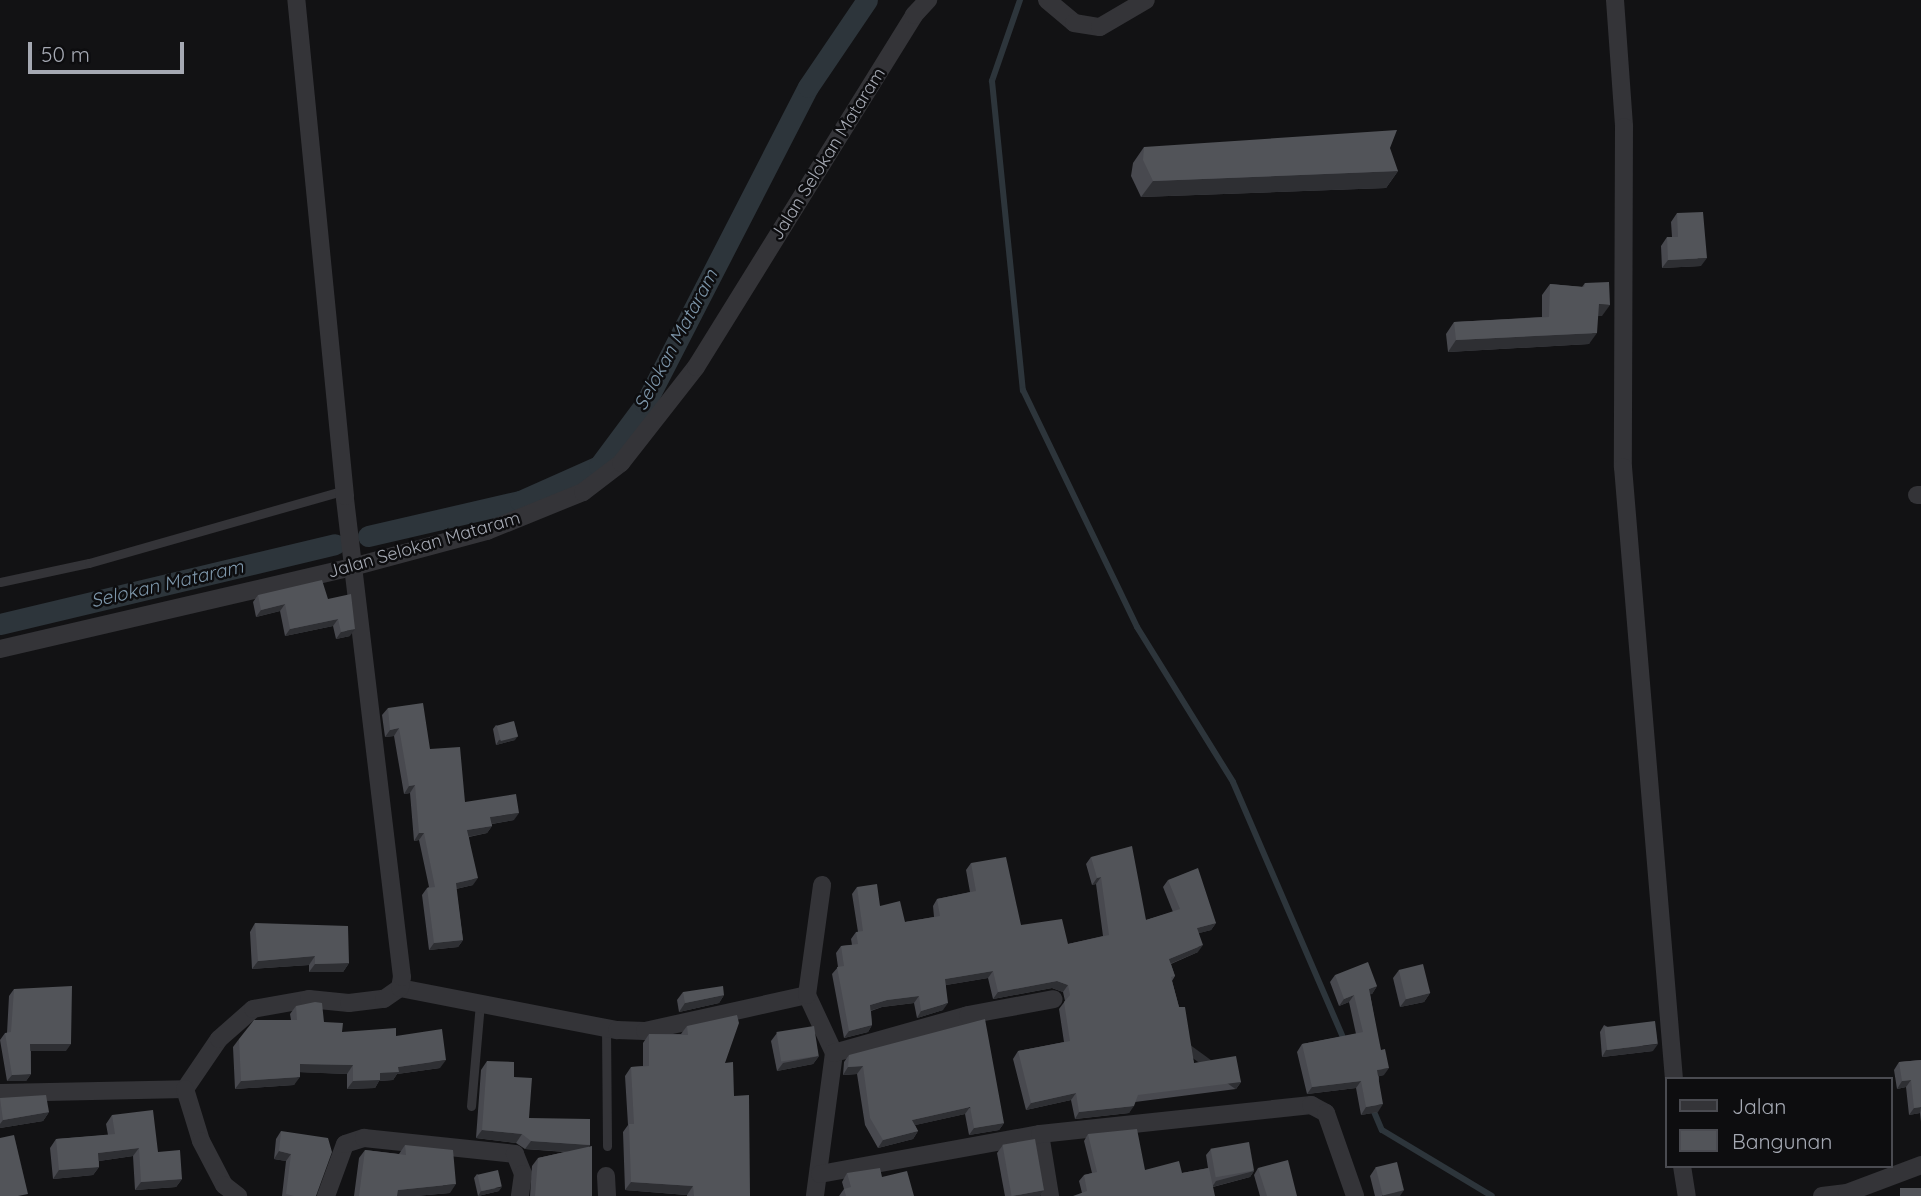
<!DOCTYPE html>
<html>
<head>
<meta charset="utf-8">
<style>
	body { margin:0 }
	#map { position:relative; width:1921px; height:1196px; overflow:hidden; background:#121214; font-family:Quicksand,sans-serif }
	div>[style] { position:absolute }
	.stream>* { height:6px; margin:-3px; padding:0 3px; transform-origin:3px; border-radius:3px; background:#2d353b }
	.canal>* { height:21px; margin:-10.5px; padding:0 10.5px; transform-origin:10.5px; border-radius:10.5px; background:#2d353b }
	.service>* { height:9px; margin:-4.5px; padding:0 4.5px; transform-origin:4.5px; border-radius:4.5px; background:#343438 }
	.minor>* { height:18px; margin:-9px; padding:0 9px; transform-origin:9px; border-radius:9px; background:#343438 }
	.wall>* { inset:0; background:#48494f }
	.shaded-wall>* { inset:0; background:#2e2f33; transform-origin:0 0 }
	.building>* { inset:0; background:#525459; transform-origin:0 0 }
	span { translate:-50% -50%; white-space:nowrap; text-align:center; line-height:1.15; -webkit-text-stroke:5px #0d0d0f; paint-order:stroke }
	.street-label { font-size:18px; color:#a5a9b3 }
	.water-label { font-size:19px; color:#7e97ab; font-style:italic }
	.legend { position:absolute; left:1665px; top:1077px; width:228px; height:91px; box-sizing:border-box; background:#0d0d0f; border:2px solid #4a4b51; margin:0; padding:9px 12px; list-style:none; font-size:21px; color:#a5a9b3 }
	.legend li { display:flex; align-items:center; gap:14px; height:35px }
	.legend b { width:35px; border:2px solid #4a4b51 }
	.scale { position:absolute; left:28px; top:42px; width:156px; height:32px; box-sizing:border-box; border:4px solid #a5a9b3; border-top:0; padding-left:9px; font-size:21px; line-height:24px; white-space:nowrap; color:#a5a9b3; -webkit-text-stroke:5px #0d0d0f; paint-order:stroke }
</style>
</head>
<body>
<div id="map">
	<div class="stream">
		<div style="left:1020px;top:0;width:86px;rotate:109.1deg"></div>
		<div style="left:992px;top:81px;width:311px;rotate:84.3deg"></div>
		<div style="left:1023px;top:390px;width:263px;rotate:64.3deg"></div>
		<div style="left:1137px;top:627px;width:182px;rotate:58.2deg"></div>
		<div style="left:1233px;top:782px;width:283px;rotate:66.7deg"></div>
		<div style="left:1372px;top:1107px;width:25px;rotate:67deg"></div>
		<div style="left:1382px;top:1130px;width:128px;rotate:31deg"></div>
	</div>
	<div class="canal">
		<div style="left:368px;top:536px;width:156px;rotate:-13deg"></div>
		<div style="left:520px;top:501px;width:86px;rotate:-23.9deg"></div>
		<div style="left:599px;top:466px;width:77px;rotate:-53.4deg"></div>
		<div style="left:645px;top:404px;width:356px;rotate:-62.8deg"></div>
		<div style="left:808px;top:87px;width:105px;rotate:-55.9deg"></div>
		<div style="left:0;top:624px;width:344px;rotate:-13.4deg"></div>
	</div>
	<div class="service">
		<div style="left:0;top:582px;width:91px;rotate:-12.1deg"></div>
		<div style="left:89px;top:563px;width:266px;rotate:-15.9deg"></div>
		<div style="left:606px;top:1028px;width:118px;rotate:89.5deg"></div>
		<div style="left:471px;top:1106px;width:103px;rotate:-85deg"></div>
	</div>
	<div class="minor">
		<div style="left:1047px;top:0;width:35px;rotate:40deg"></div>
		<div style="left:1074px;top:23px;width:26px;rotate:9deg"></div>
		<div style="left:1100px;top:27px;width:53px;rotate:-30.4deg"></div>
		<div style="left:1615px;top:0;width:127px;rotate:85.9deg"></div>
		<div style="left:1624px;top:127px;width:340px;rotate:90.2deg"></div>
		<div style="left:1623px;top:467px;width:614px;rotate:85.24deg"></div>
		<div style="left:1917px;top:495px;width:4px"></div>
		<div style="left:0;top:649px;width:366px;rotate:-13.1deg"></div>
		<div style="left:356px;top:566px;width:136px;rotate:-15deg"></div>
		<div style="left:487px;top:531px;width:104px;rotate:-22.1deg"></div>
		<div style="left:583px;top:492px;width:48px;rotate:-37.3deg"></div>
		<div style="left:621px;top:463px;width:122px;rotate:-52deg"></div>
		<div style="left:696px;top:367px;width:414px;rotate:-58.2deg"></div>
		<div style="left:914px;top:15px;width:21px;rotate:-47deg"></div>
		<div style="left:400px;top:988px;width:221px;rotate:11deg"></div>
		<div style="left:617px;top:1030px;width:28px;rotate:2deg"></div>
		<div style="left:645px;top:1031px;width:166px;rotate:-12.5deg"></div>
		<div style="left:807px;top:995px;width:64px;rotate:65deg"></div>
		<div style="left:834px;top:1053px;width:144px;rotate:97.6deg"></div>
		<div style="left:807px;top:995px;width:111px;rotate:-82.2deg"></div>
		<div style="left:834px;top:1053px;width:139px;rotate:-15.8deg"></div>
		<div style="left:968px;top:1015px;width:87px;rotate:-10.5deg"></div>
		<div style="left:185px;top:1089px;width:60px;rotate:-55.8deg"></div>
		<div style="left:219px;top:1039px;width:45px;rotate:-41.4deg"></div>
		<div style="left:253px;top:1009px;width:57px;rotate:-10.1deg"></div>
		<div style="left:309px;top:999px;width:40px;rotate:5.7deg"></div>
		<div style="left:349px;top:1003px;width:35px;rotate:-7deg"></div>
		<div style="left:384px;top:999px;width:19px;rotate:-35deg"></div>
		<div style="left:400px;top:988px;width:11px;rotate:-80deg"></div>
		<div style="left:402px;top:977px;width:484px;rotate:-96.8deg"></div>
		<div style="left:345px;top:496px;width:498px;rotate:-95.6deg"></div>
		<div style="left:0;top:1093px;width:185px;rotate:-1.2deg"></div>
		<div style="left:185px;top:1089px;width:54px;rotate:72.9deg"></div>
		<div style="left:201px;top:1141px;width:50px;rotate:62.4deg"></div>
		<div style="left:224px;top:1185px;width:18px;rotate:38deg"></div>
		<div style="left:1040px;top:1134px;width:63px;rotate:80.8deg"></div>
		<div style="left:1682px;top:1166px;width:30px;rotate:81deg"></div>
		<div style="left:820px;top:1174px;width:224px;rotate:-10.3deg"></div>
		<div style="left:1040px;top:1134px;width:273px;rotate:-6.1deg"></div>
		<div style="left:1311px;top:1105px;width:17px;rotate:28deg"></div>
		<div style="left:1326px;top:1113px;width:88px;rotate:70.7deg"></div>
		<div style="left:606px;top:1176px;width:20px;rotate:87deg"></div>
		<div style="left:326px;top:1196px;width:55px;rotate:-69.9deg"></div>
		<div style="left:345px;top:1144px;width:20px;rotate:-18deg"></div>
		<div style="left:364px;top:1138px;width:152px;rotate:6deg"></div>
		<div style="left:515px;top:1154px;width:22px;rotate:68deg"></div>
		<div style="left:523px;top:1174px;width:22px;rotate:98deg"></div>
		<div style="left:1822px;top:1196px;width:25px;rotate:-7deg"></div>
		<div style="left:1847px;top:1193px;width:79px;rotate:-20.7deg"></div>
	</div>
	<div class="wall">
		<div style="clip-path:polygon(1144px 147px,1398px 171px,1386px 188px,1141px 197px,1131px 176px,1133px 163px)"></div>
		<div style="clip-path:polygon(1677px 213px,1701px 266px,1662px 268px,1661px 246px,1667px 237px,1672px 237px,1671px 222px)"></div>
		<div style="clip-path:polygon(1585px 283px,1602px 316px,1598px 316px,1589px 344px,1448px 352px,1446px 334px,1454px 322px,1542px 317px,1542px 295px,1550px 284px,1582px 287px)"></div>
		<div style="clip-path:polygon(258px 595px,328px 599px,350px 636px,336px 639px,333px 626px,285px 636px,280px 611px,256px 617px,253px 602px)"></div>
		<div style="clip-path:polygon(388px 708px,430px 749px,465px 802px,514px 820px,492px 824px,492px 826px,487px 833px,469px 837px,473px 885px,456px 889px,463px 940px,458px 947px,429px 950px,422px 895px,427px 888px,429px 887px,419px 840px,414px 841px,410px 793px,404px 794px,394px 736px,385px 737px,382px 715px)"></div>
		<div style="clip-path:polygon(496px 725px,515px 740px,496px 745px,493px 729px)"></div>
		<div style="clip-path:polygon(1091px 857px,1146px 920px,1173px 912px,1163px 887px,1168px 880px,1216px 923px,1211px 930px,1199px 933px,1198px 952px,1171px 964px,1175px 976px,1172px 981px,1194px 1063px,1241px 1082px,1236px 1089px,1135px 1102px,1129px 1113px,1075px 1119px,1071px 1100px,1026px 1110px,1013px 1059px,1018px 1051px,1064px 1042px,1059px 1009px,1065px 1001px,1063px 992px,1052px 988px,993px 999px,988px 978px,946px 985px,943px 1010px,917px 1018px,914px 1003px,882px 1007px,871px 1011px,872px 1025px,868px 1032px,844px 1038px,832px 974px,838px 967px,836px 953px,841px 946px,852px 945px,851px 939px,856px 932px,858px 932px,852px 894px,857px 887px,880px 906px,905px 922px,934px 917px,933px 906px,937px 899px,970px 892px,966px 870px,971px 863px,1021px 925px,1068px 944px,1103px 936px,1096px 884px,1092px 885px,1086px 864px)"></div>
		<div style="clip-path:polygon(255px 923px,349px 963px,343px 972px,309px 972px,309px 965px,252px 969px,250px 932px)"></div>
		<div style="clip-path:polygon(1399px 970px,1430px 993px,1424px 1002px,1400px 1007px,1393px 978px)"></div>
		<div style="clip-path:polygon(1335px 975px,1377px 986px,1372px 994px,1370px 994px,1384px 1075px,1379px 1076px,1378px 1112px,1361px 1115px,1356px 1088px,1307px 1094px,1297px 1052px,1302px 1044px,1356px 1034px,1349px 1002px,1339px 1006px,1330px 982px)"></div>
		<div style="clip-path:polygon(14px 989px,66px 1051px,31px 1051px,31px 1074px,26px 1081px,7px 1081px,0 1040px,5px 1033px,7px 1033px,9px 996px)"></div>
		<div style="clip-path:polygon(683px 992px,724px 995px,719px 1003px,679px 1012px,677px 1000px)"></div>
		<div style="clip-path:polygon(296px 1006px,342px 1032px,396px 1036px,440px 1068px,397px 1074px,393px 1080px,379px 1081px,375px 1088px,347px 1089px,347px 1074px,300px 1072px,294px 1085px,235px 1089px,233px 1047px,239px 1039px,291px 1020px,290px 1014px)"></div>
		<div style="clip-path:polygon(1604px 1025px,1653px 1051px,1602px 1057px,1600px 1032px)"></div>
		<div style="clip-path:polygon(687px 1026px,725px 1063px,734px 1096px,750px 1196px,687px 1196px,687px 1195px,625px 1190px,623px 1132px,628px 1125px,625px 1076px,631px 1067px,643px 1066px,643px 1043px,649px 1034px,681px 1034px)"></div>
		<div style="clip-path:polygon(777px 1033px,819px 1056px,813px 1064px,777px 1071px,771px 1041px)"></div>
		<div style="clip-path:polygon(849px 1055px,1004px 1123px,999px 1130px,969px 1135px,965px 1114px,915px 1125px,918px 1131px,913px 1139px,878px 1148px,865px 1125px,857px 1074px,843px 1075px,844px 1062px)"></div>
		<div style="clip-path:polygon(1921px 1060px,1921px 1122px,1920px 1113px,1909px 1115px,1906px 1087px,1897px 1089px,1894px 1070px,1899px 1062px)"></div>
		<div style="clip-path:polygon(487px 1061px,514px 1077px,529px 1118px,590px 1145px,588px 1147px,592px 1196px,530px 1196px,532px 1166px,538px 1158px,565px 1152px,525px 1149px,516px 1143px,476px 1138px,481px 1070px)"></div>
		<div style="clip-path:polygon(0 1098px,49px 1112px,43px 1121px,0 1128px)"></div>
		<div style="clip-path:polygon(112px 1115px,158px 1152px,182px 1179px,176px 1187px,135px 1190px,133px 1156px,99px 1161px,99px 1167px,93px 1175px,53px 1179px,50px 1148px,56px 1139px,108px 1135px,106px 1124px)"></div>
		<div style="clip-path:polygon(281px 1131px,316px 1196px,282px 1196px,286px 1161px,274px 1159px,276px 1139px)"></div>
		<div style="clip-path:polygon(1088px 1134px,1145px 1170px,1182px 1173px,1208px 1168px,1206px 1155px,1211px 1149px,1254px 1171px,1250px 1177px,1213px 1187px,1082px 1193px,1079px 1181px,1084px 1175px,1092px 1173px,1084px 1141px)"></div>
		<div style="clip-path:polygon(405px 1145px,450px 1193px,415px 1196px,354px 1196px,359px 1158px,365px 1150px,399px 1154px)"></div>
		<div style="clip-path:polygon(1003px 1145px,1044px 1190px,1040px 1196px,1005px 1196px,997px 1153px)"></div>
		<div style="clip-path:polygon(1376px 1167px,1400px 1196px,1375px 1196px,1370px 1176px)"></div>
		<div style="clip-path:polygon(1258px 1168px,1297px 1196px,1260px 1196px,1254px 1175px)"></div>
		<div style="clip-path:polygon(847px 1173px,882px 1177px,914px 1196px,839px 1196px,844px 1189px,842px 1182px)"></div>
		<div style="clip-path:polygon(477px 1174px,499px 1191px,478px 1196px,474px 1178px)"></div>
	</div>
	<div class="shaded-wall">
		<div style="clip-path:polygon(1398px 171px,1386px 188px,1141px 197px,1153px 181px)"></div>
		<div style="clip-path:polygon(1707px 258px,1701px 266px,1662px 268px,1668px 260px)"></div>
		<div style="clip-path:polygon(1599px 304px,1610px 305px,1602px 316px,1591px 316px)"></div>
		<div style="clip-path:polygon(1597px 333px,1589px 344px,1448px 352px,1456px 340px)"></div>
		<div style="clip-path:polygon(285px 604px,280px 611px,256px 617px,261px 610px)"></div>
		<div style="clip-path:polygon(338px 619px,333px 626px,285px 636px,290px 629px)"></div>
		<div style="clip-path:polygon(355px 629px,350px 636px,336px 639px,341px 632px)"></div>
		<div style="clip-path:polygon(399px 728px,394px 736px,385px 737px,390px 730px)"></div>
		<div style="clip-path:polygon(518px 736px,515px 740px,496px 745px,499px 740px)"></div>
		<div style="clip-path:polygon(415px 785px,410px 793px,404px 794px,409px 786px)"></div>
		<div style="clip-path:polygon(519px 813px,514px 820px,485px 825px,490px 817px)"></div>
		<div style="clip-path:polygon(492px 826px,487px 833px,462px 838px,467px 830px)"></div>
		<div style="clip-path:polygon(419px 833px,424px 833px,419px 840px,414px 841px)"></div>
		<div style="clip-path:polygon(1101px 877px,1096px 884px,1092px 885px,1097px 878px)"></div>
		<div style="clip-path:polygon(478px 878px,473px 885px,451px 890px,456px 883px)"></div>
		<div style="clip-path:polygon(1216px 923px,1211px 930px,1192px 935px,1197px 928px)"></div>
		<div style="clip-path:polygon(463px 940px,458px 947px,429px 950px,434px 943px)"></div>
		<div style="clip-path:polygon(1203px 945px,1198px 952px,1165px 966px,1169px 959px)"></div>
		<div style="clip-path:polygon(315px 956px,309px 965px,252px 969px,258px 961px)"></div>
		<div style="clip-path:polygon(349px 963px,343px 972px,309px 972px,315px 964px)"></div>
		<div style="clip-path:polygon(993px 971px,988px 978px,940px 986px,945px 979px)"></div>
		<div style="clip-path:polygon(1057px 981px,1068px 985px,1063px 992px,1052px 988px,993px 999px,998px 992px)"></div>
		<div style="clip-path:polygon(1377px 986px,1372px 994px,1364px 997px,1369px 989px)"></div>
		<div style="clip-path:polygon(1430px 993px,1424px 1002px,1400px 1007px,1406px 999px)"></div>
		<div style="clip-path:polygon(724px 995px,719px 1003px,679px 1012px,685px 1003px)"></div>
		<div style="clip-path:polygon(1354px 995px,1349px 1002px,1339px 1006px,1344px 999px)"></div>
		<div style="clip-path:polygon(919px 996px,914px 1003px,882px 1007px,866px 1012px,870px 1005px,887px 1000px)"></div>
		<div style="clip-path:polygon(948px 1003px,943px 1010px,917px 1018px,921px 1011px)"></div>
		<div style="clip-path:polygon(872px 1025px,868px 1032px,844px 1038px,849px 1031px)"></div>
		<div style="clip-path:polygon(30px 1044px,71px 1044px,66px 1051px,26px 1051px)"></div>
		<div style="clip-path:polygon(1658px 1044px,1653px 1051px,1602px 1057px,1606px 1050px)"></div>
		<div style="clip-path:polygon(819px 1056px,813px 1064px,777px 1071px,783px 1063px)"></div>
		<div style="clip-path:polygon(446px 1060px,440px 1068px,397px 1074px,393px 1080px,379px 1081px,375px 1088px,347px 1089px,353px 1081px,398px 1067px)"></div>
		<div style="clip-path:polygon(300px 1064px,353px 1065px,347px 1074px,294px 1072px)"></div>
		<div style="clip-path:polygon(863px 1066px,857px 1074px,843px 1075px,848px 1067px)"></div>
		<div style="clip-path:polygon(1389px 1068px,1384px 1075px,1372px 1078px,1377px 1070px)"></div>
		<div style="clip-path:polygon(31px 1074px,26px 1081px,7px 1081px,12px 1075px)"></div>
		<div style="clip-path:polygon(300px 1077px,294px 1085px,235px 1089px,241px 1081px)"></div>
		<div style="clip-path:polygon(1911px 1080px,1906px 1087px,1897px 1089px,1902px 1081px)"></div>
		<div style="clip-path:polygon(1361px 1081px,1356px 1088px,1307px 1094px,1312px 1087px)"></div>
		<div style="left:1241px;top:1082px;width:9px;height:104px;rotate:126deg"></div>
		<div style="clip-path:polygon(1076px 1093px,1071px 1100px,1026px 1110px,1031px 1103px)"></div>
		<div style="clip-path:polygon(1383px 1104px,1378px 1112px,1361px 1115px,1366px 1107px)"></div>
		<div style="clip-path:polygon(1134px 1106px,1129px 1113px,1075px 1119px,1079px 1112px)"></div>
		<div style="clip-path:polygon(970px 1107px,965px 1114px,907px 1127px,912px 1120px)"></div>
		<div style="clip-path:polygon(1921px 1107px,1920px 1113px,1909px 1115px,1914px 1108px)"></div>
		<div style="clip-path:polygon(49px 1112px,43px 1121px,0 1128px,0 1124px,3px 1120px)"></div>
		<div style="clip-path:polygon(1004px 1123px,999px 1130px,969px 1135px,974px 1128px)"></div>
		<div style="clip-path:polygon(482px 1130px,522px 1134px,516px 1143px,476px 1138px)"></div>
		<div style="clip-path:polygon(918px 1131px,913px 1139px,878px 1148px,883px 1140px)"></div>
		<div style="clip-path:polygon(531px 1141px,590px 1145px,584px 1153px,525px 1149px)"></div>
		<div style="clip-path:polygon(139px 1148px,133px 1156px,92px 1162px,98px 1153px)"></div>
		<div style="clip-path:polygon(279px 1151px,291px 1154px,286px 1161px,274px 1159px)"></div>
		<div style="clip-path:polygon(99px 1167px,93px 1175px,53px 1179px,59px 1170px)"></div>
		<div style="clip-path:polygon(1254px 1171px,1250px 1177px,1212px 1187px,1216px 1181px)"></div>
		<div style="clip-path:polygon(182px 1179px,176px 1187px,135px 1190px,141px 1182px)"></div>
		<div style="clip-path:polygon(631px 1182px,693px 1186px,687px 1195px,625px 1190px)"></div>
		<div style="clip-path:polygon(456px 1184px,450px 1193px,415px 1196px,393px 1196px,398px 1190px)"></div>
		<div style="clip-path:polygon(502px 1187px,499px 1191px,478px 1196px,481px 1191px)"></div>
		<div style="clip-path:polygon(1044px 1190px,1040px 1196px,1013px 1196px)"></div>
		<div style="clip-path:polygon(1404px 1190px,1400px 1196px,1382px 1196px,1382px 1195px)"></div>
	</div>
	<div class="building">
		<div style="clip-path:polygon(1397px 130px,1390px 148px,1398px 171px,1153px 181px,1143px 160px,1144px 147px)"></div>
		<div style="clip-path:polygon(1703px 212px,1707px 258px,1668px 260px,1667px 237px,1678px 237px,1677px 213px)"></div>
		<div style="clip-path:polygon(1609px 282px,1610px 305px,1599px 304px,1597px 333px,1456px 340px,1454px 322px,1549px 317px,1550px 284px,1584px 287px,1585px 283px)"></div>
		<div style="clip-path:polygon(322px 580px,328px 599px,351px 594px,355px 629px,341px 632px,338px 619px,290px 629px,285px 604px,261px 610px,258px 595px)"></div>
		<div style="clip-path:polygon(423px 703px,430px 749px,460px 747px,465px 802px,516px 794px,519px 813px,490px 817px,492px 826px,467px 830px,478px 878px,456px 883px,463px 940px,434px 943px,427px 888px,435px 887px,424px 833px,419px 833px,415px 785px,409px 786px,399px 728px,390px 730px,388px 708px)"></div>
		<div style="left:514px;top:721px;width:16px;height:18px;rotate:75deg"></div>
		<div style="clip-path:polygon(1132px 846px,1146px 920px,1180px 909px,1168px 880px,1198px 868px,1216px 923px,1197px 928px,1203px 945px,1169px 959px,1175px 976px,1171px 977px,1179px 1007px,1185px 1007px,1194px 1063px,1236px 1056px,1241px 1082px,1138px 1095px,1134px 1106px,1079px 1112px,1076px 1093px,1031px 1103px,1018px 1051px,1070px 1041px,1064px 1002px,1070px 995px,1068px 985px,1057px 981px,998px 992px,993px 971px,945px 979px,948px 1003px,921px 1011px,919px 996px,887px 1000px,870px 1005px,872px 1025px,849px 1031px,837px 967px,844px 966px,841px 946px,858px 944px,856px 932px,863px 931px,857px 887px,877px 884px,880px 906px,900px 901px,905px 922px,940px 916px,937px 899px,976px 891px,971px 863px,1006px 857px,1021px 925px,1062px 919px,1068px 944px,1109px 935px,1101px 877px,1097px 878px,1091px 857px)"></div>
		<div style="clip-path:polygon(255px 923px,348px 926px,349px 963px,315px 964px,315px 956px,258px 961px)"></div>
		<div style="clip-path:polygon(1368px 962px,1377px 986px,1369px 989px,1381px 1050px,1385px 1049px,1389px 1068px,1377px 1070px,1383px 1104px,1366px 1107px,1361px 1081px,1312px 1087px,1302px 1044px,1363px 1032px,1354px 995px,1344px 999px,1335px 975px)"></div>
		<div style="left:1423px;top:964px;width:30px;height:25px;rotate:76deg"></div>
		<div style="clip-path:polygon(72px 986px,71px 1044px,30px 1044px,31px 1074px,12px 1075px,5px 1033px,11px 1032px,14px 989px)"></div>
		<div style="clip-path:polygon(723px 986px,724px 995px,685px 1003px,683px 992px)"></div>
		<div style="clip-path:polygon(315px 1002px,322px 1003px,324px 1022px,343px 1023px,342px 1032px,396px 1028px,396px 1036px,442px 1029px,446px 1060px,398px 1067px,399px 1072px,380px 1073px,380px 1080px,353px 1081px,353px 1065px,300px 1064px,300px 1077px,241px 1081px,239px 1039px,254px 1020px,297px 1020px,296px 1006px)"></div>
		<div style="clip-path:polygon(737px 1015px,739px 1023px,725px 1063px,733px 1062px,734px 1096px,749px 1095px,750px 1196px,694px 1196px,693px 1186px,631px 1182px,629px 1124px,634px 1124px,631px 1067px,649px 1066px,649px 1034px,688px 1035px,687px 1026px)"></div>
		<div style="clip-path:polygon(985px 1019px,1004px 1123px,974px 1128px,970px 1107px,912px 1120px,918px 1131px,883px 1140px,870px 1118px,863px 1066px,848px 1067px,849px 1055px)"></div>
		<div style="left:1655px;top:1021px;width:23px;height:51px;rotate:83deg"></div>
		<div style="left:814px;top:1026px;width:30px;height:38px;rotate:81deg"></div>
		<div style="clip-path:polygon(1921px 1060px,1921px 1107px,1914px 1108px,1911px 1080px,1902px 1081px,1899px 1062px)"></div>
		<div style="clip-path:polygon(487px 1061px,514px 1062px,514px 1077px,532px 1078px,529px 1118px,590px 1119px,590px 1145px,531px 1141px,522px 1134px,482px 1130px)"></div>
		<div style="clip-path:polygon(46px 1095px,49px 1112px,3px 1120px,0 1098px)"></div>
		<div style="clip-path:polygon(153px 1110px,158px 1152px,180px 1150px,182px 1179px,141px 1182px,139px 1148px,98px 1153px,99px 1167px,59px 1170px,56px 1139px,115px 1134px,112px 1115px)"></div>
		<div style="clip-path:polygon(1137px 1129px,1145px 1170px,1179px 1161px,1182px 1173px,1209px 1168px,1215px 1196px,1073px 1196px,1087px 1191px,1084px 1175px,1097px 1172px,1088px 1134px)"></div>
		<div style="clip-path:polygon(281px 1131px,328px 1138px,332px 1152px,316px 1196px,294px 1196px,286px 1194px,291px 1154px,279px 1151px)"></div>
		<div style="clip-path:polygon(14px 1135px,28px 1194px,18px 1196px,0 1196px,0 1138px)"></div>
		<div style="left:1035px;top:1139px;width:52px;height:33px;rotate:80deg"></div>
		<div style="left:1249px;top:1142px;width:29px;height:39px;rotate:80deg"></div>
		<div style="clip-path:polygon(405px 1145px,453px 1150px,456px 1184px,398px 1190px,397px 1196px,359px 1196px,365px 1150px,406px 1155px)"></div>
		<div style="clip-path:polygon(592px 1146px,592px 1196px,535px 1196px,538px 1158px)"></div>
		<div style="clip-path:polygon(1288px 1160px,1297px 1196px,1267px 1196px,1258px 1168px)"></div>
		<div style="left:1397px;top:1162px;width:29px;height:22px;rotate:76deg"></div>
		<div style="clip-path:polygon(880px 1168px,882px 1177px,907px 1171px,914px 1196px,846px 1196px,844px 1189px,851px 1187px,847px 1173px)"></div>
		<div style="left:498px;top:1170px;width:17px;height:21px;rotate:77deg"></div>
		<div style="left:1900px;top:1188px;width:21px;height:8px"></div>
	</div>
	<div class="street-label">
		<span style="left:828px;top:154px;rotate:-58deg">Jalan Selokan Mataram</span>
		<span style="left:424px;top:545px;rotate:-16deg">Jalan Selokan Mataram</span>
	</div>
	<div class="water-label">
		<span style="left:676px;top:340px;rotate:-62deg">Selokan Mataram</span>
		<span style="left:167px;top:584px;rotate:-13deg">Selokan Mataram</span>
	</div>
	<ul class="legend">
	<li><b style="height:9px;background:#343438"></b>Jalan</li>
	<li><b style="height:19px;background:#525459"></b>Bangunan</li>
	</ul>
	<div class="scale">50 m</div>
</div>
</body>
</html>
